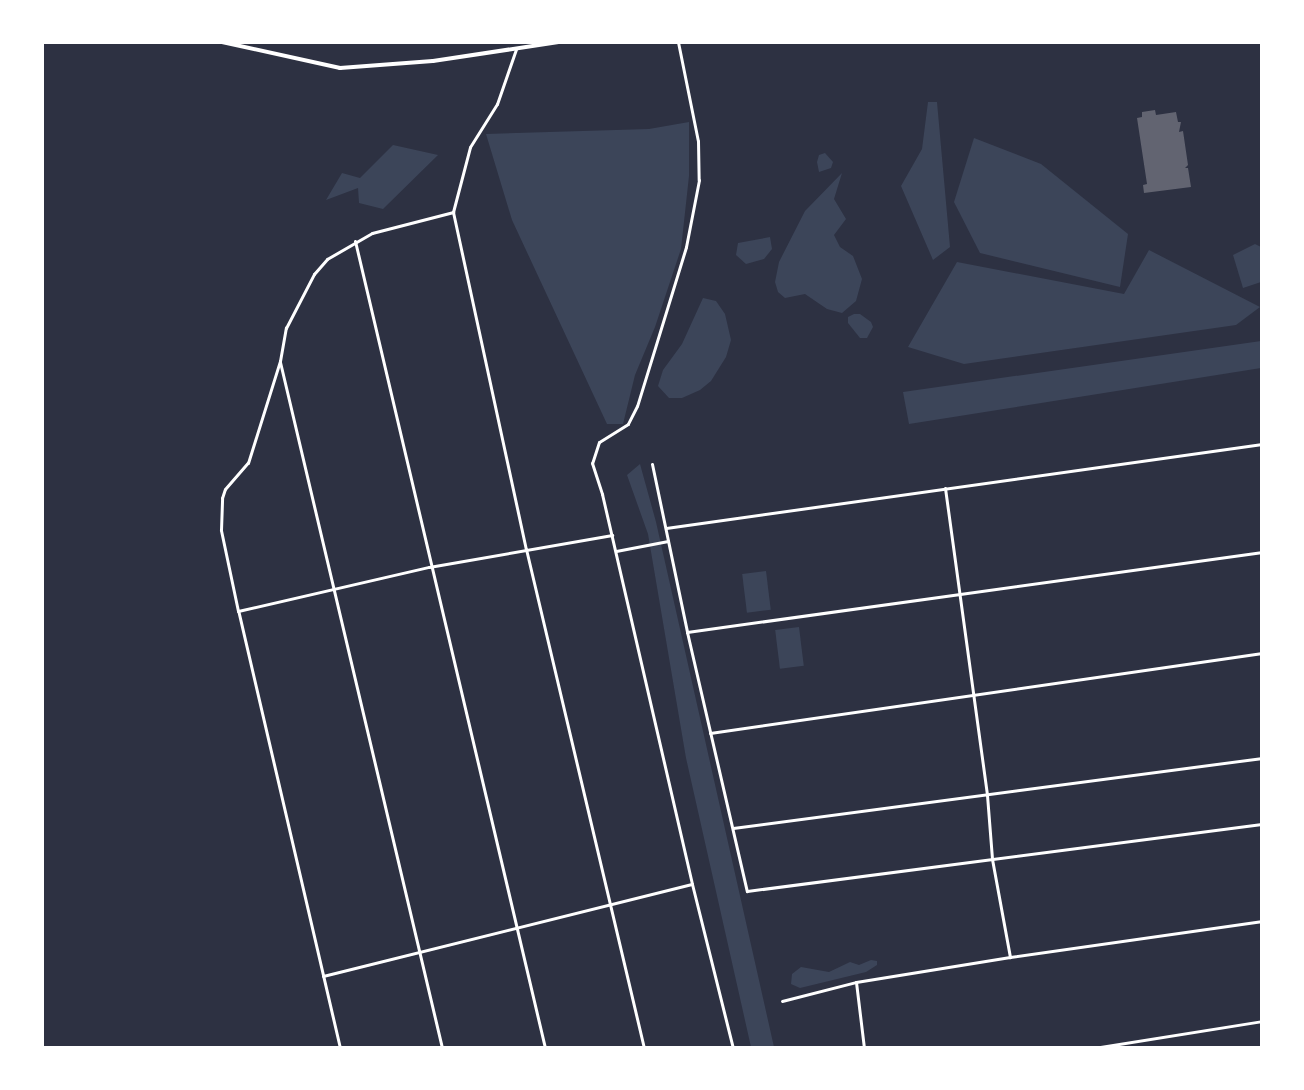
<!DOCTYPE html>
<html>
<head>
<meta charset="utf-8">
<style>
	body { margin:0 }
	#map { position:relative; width:1304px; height:1090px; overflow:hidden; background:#2d3142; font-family:"PT Sans Narrow",sans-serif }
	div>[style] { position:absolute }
	.green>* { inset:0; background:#3c4559; transform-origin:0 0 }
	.building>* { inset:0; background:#626471 }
	.minor>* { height:3px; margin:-1.5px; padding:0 1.5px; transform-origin:1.5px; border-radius:1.5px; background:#fff }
	.tertiary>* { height:4px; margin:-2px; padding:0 2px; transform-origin:2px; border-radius:2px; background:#fff }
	span { translate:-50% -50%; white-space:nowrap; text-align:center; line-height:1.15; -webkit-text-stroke:5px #fff; paint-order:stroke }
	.frame { position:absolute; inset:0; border:44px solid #fff; pointer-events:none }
</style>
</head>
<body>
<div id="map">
	<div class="green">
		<div style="clip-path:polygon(928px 102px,937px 102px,950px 247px,933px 260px,901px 186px,922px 149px)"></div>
		<div style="clip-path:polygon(689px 122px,689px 176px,681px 249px,655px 327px,635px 375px,623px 424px,607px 424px,512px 220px,486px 134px,649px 129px)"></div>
		<div style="clip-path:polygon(974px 138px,1041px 164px,1128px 234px,1120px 287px,980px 253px,954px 202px)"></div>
		<div style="clip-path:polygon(393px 145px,438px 155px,383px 209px,359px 203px,358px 188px,326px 200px,342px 173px,360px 178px)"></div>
		<div style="clip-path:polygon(825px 153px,833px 162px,831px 168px,819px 172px,817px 162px,819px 155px)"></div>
		<div style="clip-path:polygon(842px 173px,834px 199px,846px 219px,834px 235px,840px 247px,853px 256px,862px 279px,856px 301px,842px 313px,827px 309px,805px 294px,785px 298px,778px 292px,775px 282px,779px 262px,805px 211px)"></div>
		<div style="clip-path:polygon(770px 237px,772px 249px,764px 259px,746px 264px,736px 255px,738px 243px)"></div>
		<div style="clip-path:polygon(1255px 244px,1261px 247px,1261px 282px,1243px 288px,1233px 255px)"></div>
		<div style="clip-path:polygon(1149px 250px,1260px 307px,1236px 325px,964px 364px,908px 347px,957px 262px,1124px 294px)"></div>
		<div style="clip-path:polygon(703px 298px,716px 301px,725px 314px,731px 340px,726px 357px,711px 381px,700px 390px,682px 398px,669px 398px,658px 386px,663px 370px,682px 344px)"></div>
		<div style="clip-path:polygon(854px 314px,860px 314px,871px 322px,873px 327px,867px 338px,860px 338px,848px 323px,848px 317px)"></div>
		<div style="clip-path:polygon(1261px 341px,1261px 368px,909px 424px,903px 392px)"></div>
		<div style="clip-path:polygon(640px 464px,656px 522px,774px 1047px,751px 1047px,686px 758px,648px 534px,627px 475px)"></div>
		<div style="left:766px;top:571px;width:39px;height:24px;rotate:83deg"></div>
		<div style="left:799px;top:627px;width:39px;height:24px;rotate:83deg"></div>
		<div style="clip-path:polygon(871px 960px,877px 961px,877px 965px,866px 972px,800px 988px,791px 984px,792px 974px,801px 967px,829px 972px,850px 962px,859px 965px)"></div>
	</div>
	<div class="building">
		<div style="clip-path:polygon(1155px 110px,1156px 115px,1176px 112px,1178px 122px,1181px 122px,1179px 132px,1183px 131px,1188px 165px,1185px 168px,1188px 168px,1191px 187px,1144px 193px,1143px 185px,1147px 184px,1137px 118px,1142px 117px,1142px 112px)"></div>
	</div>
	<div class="minor">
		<div style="left:678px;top:42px;width:101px;rotate:78.6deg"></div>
		<div style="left:698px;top:141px;width:39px;rotate:89deg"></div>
		<div style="left:699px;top:180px;width:68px;rotate:101deg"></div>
		<div style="left:686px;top:247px;width:166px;rotate:107.1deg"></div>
		<div style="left:637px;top:406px;width:20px;rotate:117deg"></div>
		<div style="left:628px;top:424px;width:34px;rotate:148deg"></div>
		<div style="left:599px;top:442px;width:22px;rotate:108deg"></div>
		<div style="left:592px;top:463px;width:33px;rotate:72deg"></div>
		<div style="left:602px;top:494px;width:400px;rotate:77deg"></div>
		<div style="left:692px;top:884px;width:169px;rotate:76deg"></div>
		<div style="left:453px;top:212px;width:345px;rotate:77.8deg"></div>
		<div style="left:526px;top:549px;width:513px;rotate:76.7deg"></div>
		<div style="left:355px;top:241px;width:829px;rotate:76.75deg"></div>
		<div style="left:280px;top:362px;width:705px;rotate:76.71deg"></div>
		<div style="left:652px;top:464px;width:172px;rotate:78.2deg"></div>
		<div style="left:687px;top:632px;width:266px;rotate:77deg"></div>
		<div style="left:747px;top:891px;width:519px;rotate:-7.41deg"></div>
		<div style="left:945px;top:488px;width:310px;rotate:82.2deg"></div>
		<div style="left:987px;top:795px;width:64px;rotate:85.5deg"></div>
		<div style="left:992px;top:859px;width:100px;rotate:79.6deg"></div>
		<div style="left:666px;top:528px;width:602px;rotate:-8.02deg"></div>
		<div style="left:616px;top:551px;width:53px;rotate:-10.9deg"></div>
		<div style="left:238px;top:611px;width:196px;rotate:-13deg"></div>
		<div style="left:429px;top:567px;width:186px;rotate:-9.9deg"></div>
		<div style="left:687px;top:632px;width:581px;rotate:-7.92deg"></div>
		<div style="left:710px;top:733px;width:558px;rotate:-8.25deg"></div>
		<div style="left:733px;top:828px;width:534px;rotate:-7.54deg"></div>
		<div style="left:323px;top:976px;width:380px;rotate:-14deg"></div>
		<div style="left:856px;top:982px;width:66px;rotate:83.1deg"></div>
		<div style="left:782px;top:1001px;width:76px;rotate:-14.4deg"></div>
		<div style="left:856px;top:982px;width:156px;rotate:-9.2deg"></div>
		<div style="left:1010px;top:957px;width:255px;rotate:-8.1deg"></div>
		<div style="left:340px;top:1048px;width:449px;rotate:-103.1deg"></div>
		<div style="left:238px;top:611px;width:83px;rotate:-101.9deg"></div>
		<div style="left:221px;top:530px;width:32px;rotate:-88deg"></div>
		<div style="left:222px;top:498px;width:9px;rotate:-72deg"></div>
		<div style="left:225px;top:489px;width:35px;rotate:-49deg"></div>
		<div style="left:248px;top:463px;width:107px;rotate:-72.6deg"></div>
		<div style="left:280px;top:361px;width:34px;rotate:-80deg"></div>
		<div style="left:286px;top:328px;width:61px;rotate:-62.6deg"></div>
		<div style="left:314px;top:274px;width:20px;rotate:-49deg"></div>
		<div style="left:327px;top:259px;width:52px;rotate:-30deg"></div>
		<div style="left:372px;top:233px;width:84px;rotate:-14.5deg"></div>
		<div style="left:453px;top:212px;width:67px;rotate:-75.3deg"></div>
		<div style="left:470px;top:147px;width:51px;rotate:-57.9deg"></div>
		<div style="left:497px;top:104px;width:58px;rotate:-70.9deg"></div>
		<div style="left:1094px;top:1048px;width:170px;rotate:-9.1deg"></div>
	</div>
	<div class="tertiary">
		<div style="left:222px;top:42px;width:121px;rotate:12.4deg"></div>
		<div style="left:340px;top:68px;width:93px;rotate:-4.3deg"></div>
		<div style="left:433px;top:61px;width:127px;rotate:-8.6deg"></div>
	</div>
	<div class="frame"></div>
</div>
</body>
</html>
